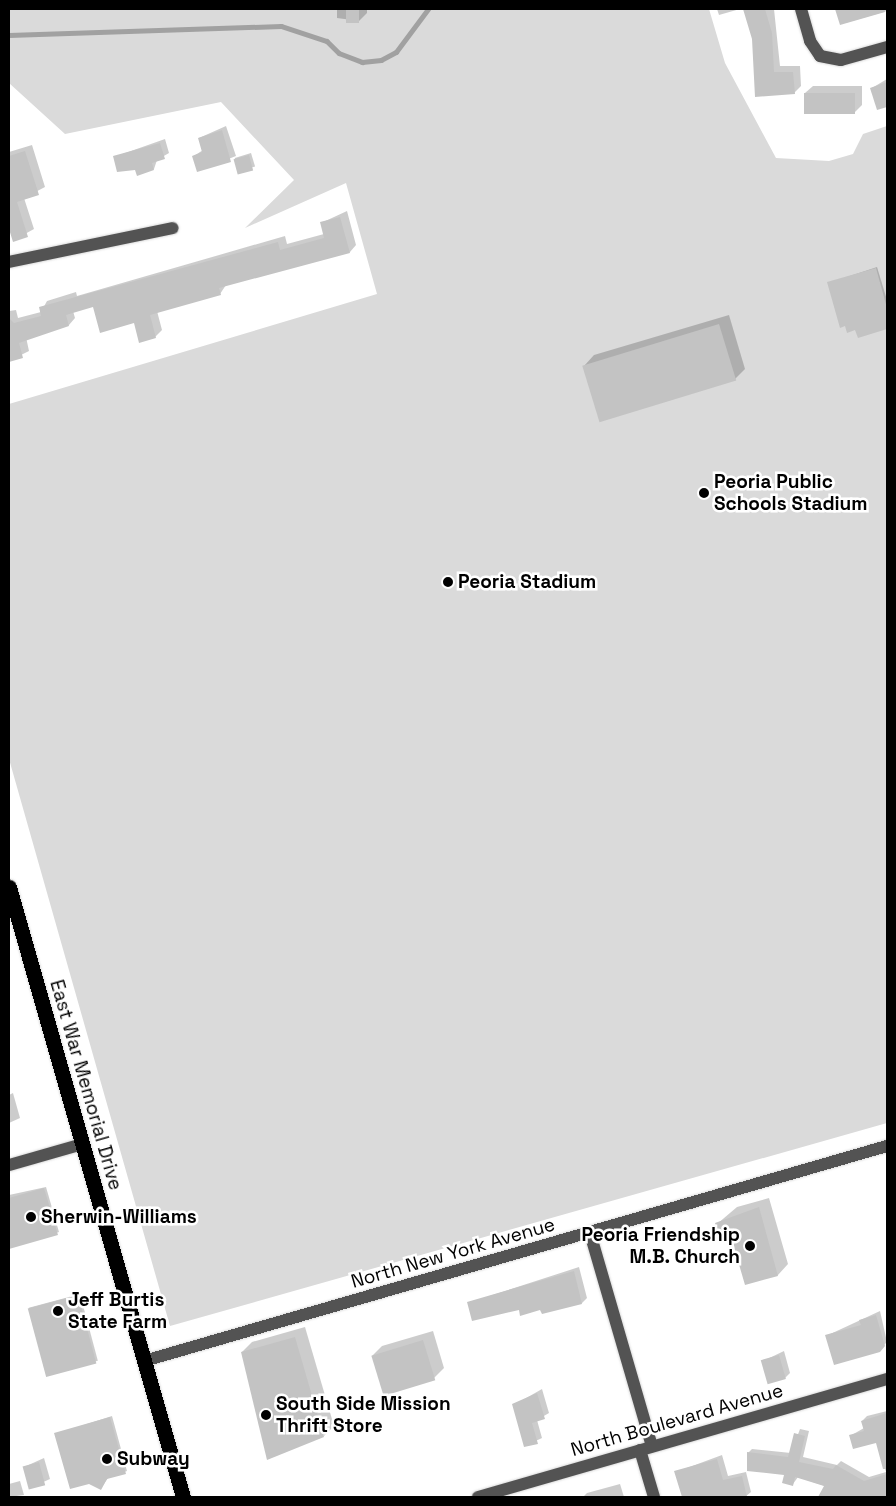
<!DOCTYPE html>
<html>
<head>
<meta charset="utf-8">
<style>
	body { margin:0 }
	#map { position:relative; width:896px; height:1506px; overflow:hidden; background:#fff; font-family:"Space Grotesk",sans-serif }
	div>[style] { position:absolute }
	.green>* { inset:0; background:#dadada }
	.shadow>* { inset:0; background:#0003; transform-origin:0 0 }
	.stream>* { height:4.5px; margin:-2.25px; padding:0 2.25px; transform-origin:2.25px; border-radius:2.25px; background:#a1a1a1 }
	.building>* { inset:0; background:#c3c3c3; transform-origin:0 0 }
	.roads { filter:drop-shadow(0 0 1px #dbdbdb) drop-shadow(0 0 1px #dbdbdb) }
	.minor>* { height:12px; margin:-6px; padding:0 6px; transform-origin:6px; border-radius:6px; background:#535353 }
	.highway>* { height:15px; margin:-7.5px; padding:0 7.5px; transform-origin:7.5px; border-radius:7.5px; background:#000 }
	.dots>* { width:14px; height:14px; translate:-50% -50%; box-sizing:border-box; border:2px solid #fff; border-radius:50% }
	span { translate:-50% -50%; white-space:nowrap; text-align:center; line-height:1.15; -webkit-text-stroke:5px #fff; paint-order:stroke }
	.poi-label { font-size:19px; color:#000; font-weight:700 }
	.left { translate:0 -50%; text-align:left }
	.right { translate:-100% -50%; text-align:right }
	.street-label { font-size:19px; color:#000 }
	.frame { position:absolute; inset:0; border:10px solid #000; pointer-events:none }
</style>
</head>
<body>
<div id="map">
	<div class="green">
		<div style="clip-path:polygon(9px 9px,709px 9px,725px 63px,776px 158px,829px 161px,853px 154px,863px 134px,887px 126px,887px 1123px,170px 1326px,9px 759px,9px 404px,377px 294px,346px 183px,245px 228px,294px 180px,221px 102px,65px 134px,9px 83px)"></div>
	</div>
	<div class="shadow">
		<div style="clip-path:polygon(337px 9px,367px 9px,367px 13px,359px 21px,337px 18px)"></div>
		<div style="clip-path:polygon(717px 9px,740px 9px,719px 15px)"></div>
		<div style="clip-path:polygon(744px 9px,774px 9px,780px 66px,800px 66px,801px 86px,794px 93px,756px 95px,753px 38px)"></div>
		<div style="clip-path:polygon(836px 9px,887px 9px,887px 11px,841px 24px)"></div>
		<div style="clip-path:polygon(887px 79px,887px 106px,878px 108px,872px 88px)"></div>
		<div style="clip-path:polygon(813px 86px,862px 86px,862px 105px,854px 113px,805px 93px)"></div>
		<div style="clip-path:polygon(226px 126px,236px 156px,198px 171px,194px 156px,203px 150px,199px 138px)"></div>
		<div style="clip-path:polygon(165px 139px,169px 153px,157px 160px,154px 169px,136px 168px,114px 157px)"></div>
		<div style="clip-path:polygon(32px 145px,45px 187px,24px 198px,34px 229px,14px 240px,9px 224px,9px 152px)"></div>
		<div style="left:251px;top:153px;width:14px;height:17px;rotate:73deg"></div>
		<div style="clip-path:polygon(347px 211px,356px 245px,350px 252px,226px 285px,220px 294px,157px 311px,162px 330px,155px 337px,135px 322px,94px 306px,73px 311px,75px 318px,69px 325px,26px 337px,29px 351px,9px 361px,9px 311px,16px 310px,18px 318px,41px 312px,47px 301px,76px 292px,77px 296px,285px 236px,287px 244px,324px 234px,321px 223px)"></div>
		<div style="clip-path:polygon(877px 267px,887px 300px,887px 328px,859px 336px,829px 283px)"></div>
		<div style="clip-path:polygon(729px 315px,745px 369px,735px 379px,584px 366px,594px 355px)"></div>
		<div style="clip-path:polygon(13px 1093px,20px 1118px,9px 1123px,9px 1095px)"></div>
		<div style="clip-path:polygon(46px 1187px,59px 1232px,9px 1248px,9px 1195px)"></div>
		<div style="clip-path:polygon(769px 1198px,788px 1264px,778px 1275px,746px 1284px,732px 1235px,717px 1224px,737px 1207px)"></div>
		<div style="clip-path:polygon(579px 1267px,587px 1298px,582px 1303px,543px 1313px,541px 1308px,468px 1303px)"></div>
		<div style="left:80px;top:1294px;width:69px;height:53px;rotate:75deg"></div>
		<div style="clip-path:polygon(880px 1311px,887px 1342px,879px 1350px,826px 1336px)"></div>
		<div style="clip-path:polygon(305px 1327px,334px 1426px,324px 1436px,242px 1352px,252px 1342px)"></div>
		<div style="clip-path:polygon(433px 1331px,444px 1368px,434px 1378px,372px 1356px,382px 1346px)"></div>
		<div style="clip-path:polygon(784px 1351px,790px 1373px,785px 1378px,763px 1361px)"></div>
		<div style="clip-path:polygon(542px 1389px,549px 1413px,537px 1420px,542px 1438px,525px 1446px,514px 1405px)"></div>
		<div style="clip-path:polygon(887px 1411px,887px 1497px,826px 1497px,821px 1494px,825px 1486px,798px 1477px,793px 1484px,786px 1474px,748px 1453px,752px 1449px,791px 1453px,800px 1429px,809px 1431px,803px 1457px,837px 1465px,841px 1461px,869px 1477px,886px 1472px,877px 1441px,850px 1436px,864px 1428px,862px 1421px,867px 1416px)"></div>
		<div style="clip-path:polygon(112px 1416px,127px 1471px,108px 1478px,101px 1488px,56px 1434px)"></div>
		<div style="clip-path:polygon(722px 1455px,728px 1476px,746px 1472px,751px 1492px,745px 1497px,683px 1497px,676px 1472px)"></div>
		<div style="clip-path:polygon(44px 1458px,50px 1479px,30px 1488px,24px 1467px)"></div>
		<div style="clip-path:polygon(20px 1481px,24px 1495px,9px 1497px,9px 1484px)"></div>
		<div style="clip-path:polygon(620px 1484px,624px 1497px,583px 1497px,587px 1493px)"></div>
	</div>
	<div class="stream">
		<div style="left:9px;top:35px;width:272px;rotate:-1.9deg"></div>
		<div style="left:281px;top:26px;width:48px;rotate:18.1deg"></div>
		<div style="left:327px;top:41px;width:17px;rotate:45deg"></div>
		<div style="left:339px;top:53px;width:25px;rotate:21deg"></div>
		<div style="left:362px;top:62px;width:19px;rotate:-6deg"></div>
		<div style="left:381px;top:60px;width:17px;rotate:-28deg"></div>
		<div style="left:396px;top:52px;width:54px;rotate:-53.3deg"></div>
	</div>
	<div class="building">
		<div style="left:346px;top:9px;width:13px;height:14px"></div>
		<div style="clip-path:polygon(743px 9px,765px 9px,772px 33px,774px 72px,793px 72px,795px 94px,755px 97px,752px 39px)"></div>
		<div style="clip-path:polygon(835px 9px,884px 9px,885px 12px,840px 25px)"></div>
		<div style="clip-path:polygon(887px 82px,887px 107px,877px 110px,870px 88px)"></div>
		<div style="left:804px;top:93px;width:51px;height:21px"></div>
		<div style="clip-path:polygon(222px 130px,231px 162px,197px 172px,192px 156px,202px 152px,198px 138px)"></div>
		<div style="clip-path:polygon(160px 143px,165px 159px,152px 163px,154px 170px,137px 176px,135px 170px,117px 172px,113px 156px)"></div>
		<div style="clip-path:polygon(25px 151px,39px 195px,17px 202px,28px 237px,13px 242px,9px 229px,9px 156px)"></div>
		<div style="left:249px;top:155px;width:16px;height:16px;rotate:75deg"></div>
		<div style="clip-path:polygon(340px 217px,350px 253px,219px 288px,221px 295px,150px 315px,156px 338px,139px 343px,134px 323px,100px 333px,93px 307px,66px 315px,69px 326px,19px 343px,23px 358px,9px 362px,9px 318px,14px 323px,41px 316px,39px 307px,278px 242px,280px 250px,324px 238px,320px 222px)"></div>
		<div style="clip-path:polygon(876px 268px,887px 308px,887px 329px,858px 338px,855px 330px,847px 333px,845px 326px,840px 328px,827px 282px)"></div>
		<div style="left:719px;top:324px;width:59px;height:143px;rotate:73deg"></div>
		<div style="clip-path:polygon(44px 1188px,58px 1235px,9px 1249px,9px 1198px)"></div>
		<div style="clip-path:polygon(759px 1207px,778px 1276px,745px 1285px,731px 1237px,720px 1240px,715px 1223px)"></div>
		<div style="clip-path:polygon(574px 1271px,582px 1304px,542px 1314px,540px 1310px,520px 1316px,519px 1310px,472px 1321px,467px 1302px)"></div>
		<div style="left:78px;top:1295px;width:71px;height:52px;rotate:75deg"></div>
		<div style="clip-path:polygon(876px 1315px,885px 1346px,880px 1352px,834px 1365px,825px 1335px,861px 1325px,859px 1320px)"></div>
		<div style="clip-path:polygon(295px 1337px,324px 1437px,267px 1460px,241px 1352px)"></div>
		<div style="left:423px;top:1340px;width:42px;height:54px;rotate:73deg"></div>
		<div style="left:779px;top:1355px;width:25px;height:19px;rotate:74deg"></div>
		<div style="clip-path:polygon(537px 1393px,545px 1419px,532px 1423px,538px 1444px,524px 1447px,512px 1404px)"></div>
		<div style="clip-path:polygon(887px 1413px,887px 1469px,883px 1469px,876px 1443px,853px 1449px,849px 1435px,864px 1431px,861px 1421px)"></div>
		<div style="clip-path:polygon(110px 1417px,126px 1474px,107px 1479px,101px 1490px,89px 1484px,70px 1489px,54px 1433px)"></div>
		<div style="clip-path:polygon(794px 1433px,805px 1436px,799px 1462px,833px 1469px,836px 1465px,864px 1481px,887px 1474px,887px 1497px,818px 1497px,824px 1486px,795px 1477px,793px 1486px,782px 1483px,784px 1475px,747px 1471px,747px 1452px,788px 1457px)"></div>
		<div style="clip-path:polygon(717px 1459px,723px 1480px,742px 1476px,747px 1497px,682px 1497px,674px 1471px)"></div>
		<div style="left:39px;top:1462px;width:24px;height:17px;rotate:75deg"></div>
	</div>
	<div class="roads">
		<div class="minor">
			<div style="left:801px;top:9px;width:33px;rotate:74deg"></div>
			<div style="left:810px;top:41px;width:18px;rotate:56deg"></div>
			<div style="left:820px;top:56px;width:21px;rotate:11deg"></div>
			<div style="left:841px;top:60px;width:48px;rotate:-15.8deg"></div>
			<div style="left:9px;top:262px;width:167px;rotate:-11.7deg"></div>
			<div style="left:9px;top:1165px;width:76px;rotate:-16deg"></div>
			<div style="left:590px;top:1233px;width:222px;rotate:73.8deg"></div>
			<div style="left:144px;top:1361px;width:773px;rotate:-16.14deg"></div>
			<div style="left:640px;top:1450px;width:49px;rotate:73.4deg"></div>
			<div style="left:478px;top:1497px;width:426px;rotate:-16.1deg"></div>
		</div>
		<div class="highway">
			<div style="left:9px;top:887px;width:634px;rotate:74.08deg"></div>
		</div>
	</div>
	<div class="dots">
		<div style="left:704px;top:493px;background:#000"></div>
		<div style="left:448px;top:582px;background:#000"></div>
		<div style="left:31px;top:1217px;background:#000"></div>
		<div style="left:750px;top:1246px;background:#000"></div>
		<div style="left:58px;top:1311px;background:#000"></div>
		<div style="left:266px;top:1415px;background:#000"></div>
		<div style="left:107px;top:1459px;background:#000"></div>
	</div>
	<div class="poi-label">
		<span class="left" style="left:714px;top:493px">Peoria Public<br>Schools Stadium</span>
		<span class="left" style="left:458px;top:582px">Peoria Stadium</span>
		<span class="left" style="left:41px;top:1217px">Sherwin-Williams</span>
		<span class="right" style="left:740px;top:1246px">Peoria Friendship<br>M.B. Church</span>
		<span class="left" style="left:68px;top:1311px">Jeff Burtis<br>State Farm</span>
		<span class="left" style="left:276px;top:1415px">South Side Mission<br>Thrift Store</span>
		<span class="left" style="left:117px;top:1459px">Subway</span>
	</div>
	<div class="street-label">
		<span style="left:86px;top:1085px;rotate:74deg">East War Memorial Drive</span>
		<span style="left:453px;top:1253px;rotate:-16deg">North New York Avenue</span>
		<span style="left:677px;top:1420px;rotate:-16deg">North Boulevard Avenue</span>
	</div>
	<div class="frame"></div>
</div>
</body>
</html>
